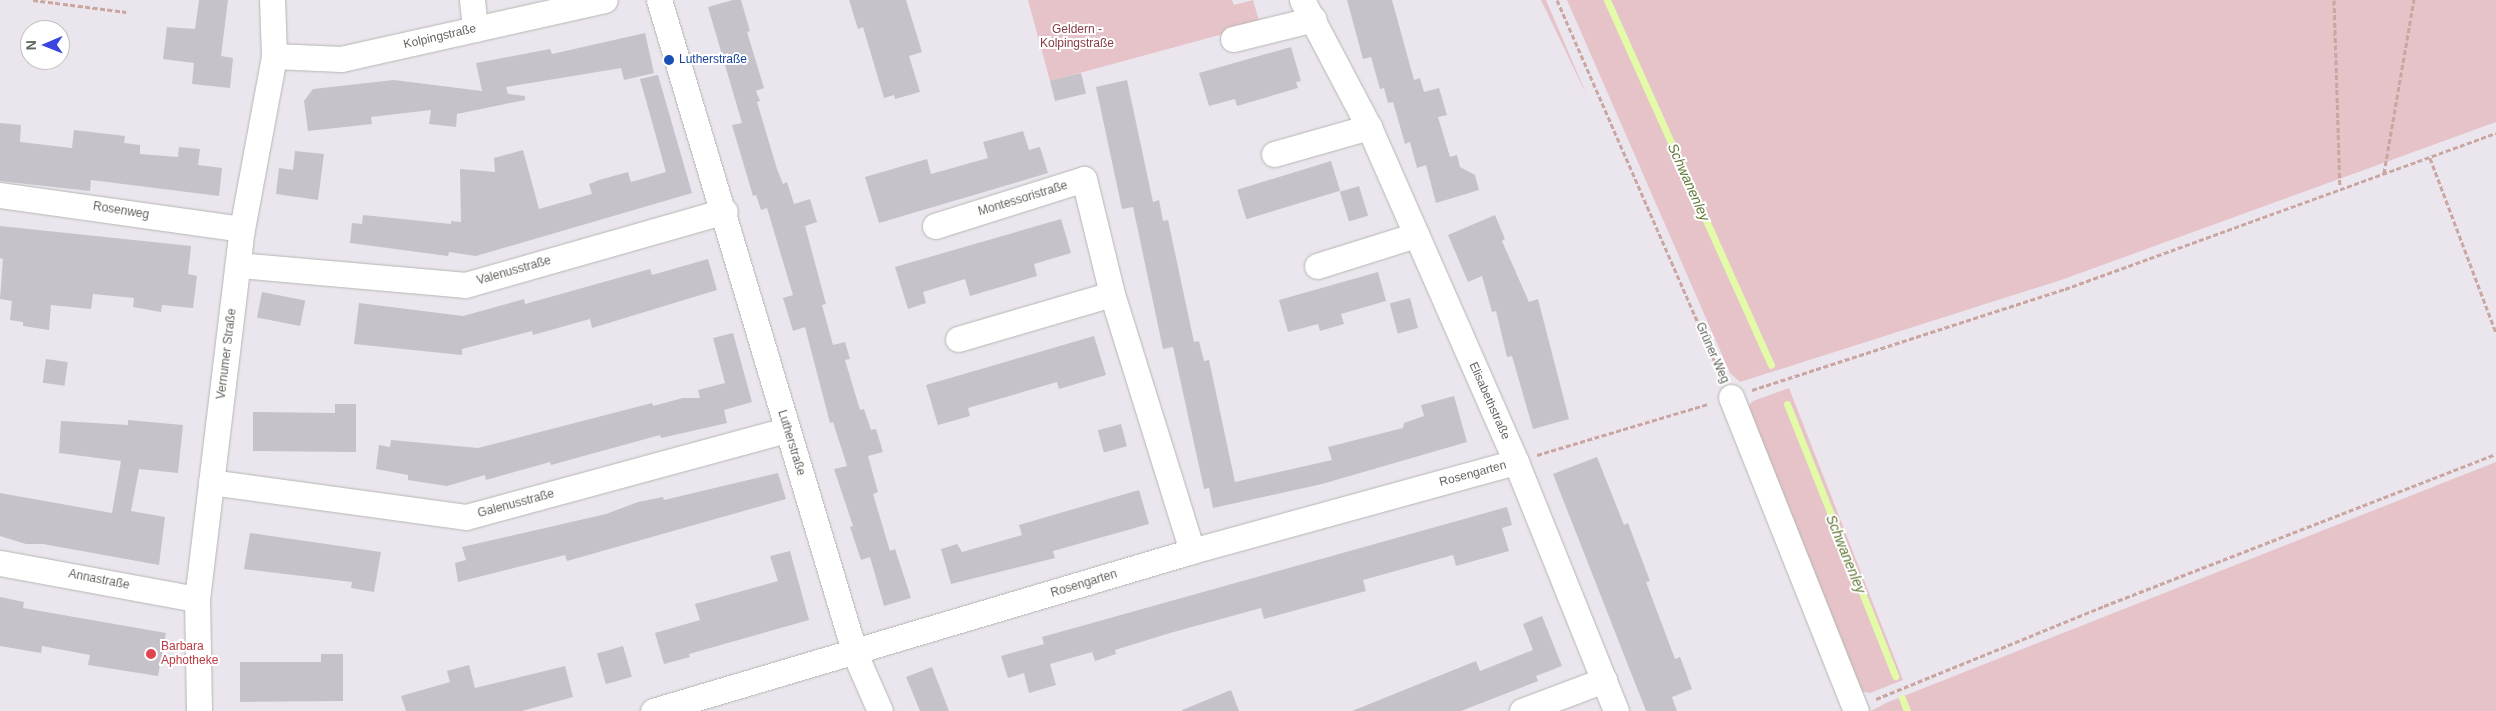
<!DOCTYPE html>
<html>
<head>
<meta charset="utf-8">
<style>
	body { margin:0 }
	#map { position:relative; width:2496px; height:711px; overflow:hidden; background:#ebe5ee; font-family:Arial,sans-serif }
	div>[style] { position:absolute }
	.green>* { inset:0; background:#e5c3c8 }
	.stream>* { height:7px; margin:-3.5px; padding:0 3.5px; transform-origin:3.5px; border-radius:3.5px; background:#e3faa9 }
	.building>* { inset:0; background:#c6c2ca; transform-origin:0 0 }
	.path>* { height:3px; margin-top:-1.5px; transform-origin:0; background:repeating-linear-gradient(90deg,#caa6a0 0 5px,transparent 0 7.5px) }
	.roads { filter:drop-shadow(0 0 1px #b4b7b0) drop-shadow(0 0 1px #b4b7b0) }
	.minor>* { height:25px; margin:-12.5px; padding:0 12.5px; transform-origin:12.5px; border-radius:12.5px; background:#fff }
	.dots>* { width:14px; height:14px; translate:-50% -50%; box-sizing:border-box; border:2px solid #fff; border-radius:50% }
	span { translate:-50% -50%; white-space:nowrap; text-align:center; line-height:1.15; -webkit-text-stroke:4px #fff; paint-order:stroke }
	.park-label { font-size:12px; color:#863b42 }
	.street-label { font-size:12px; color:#62655d }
	.transit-label { font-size:12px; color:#164399 }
	.left { translate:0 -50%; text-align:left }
	.health-label { font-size:12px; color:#be3a42 }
	.water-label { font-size:14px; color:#607835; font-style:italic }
	.north { position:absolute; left:20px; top:20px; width:50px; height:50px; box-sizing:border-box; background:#fff; border:1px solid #c0c1be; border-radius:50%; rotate:269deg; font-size:14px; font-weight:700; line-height:20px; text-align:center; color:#62655d }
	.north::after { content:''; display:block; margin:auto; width:18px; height:22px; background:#3a45e0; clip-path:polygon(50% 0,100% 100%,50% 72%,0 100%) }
</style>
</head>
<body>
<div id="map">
	<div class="green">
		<div style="clip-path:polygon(1028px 0,1232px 0,1234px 5px,1253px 0,1260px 24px,1050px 81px)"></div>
		<div style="clip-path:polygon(1541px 0,1546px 0,1588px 98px)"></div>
		<div style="clip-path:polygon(1567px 0,2496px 0,2496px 122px,2061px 280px,1740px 382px,1730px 373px)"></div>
		<div style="clip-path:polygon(1789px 388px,1903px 680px,1870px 693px,1860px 691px,1748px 407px,1753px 401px)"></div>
		<div style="clip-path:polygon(2496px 462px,2496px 711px,1871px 711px,1886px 703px)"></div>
	</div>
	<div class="stream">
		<div style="left:1607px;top:0;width:400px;rotate:65.8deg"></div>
		<div style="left:1787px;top:404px;width:293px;rotate:68.3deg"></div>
		<div style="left:1902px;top:698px;width:14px;rotate:69deg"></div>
	</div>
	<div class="building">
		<div style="clip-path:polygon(199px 0,228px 0,221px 56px,233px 58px,230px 88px,192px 84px,194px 63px,163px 59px,167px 27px,195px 29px)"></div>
		<div style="clip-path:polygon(733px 0,741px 0,750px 31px,747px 32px,764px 88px,756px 91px,760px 101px,757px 102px,777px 169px,783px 184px,787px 182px,794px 204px,810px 199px,817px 222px,805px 226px,826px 304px,822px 305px,833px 345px,845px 342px,850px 359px,845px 360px,860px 410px,864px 409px,871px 430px,876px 429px,883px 452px,868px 456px,878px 492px,873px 494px,890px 551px,895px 549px,911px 598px,884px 606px,870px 557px,861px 560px,850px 527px,853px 526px,834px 469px,847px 466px,833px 422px,830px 423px,805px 327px,793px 331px,783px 298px,793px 295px,767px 208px,761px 210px,756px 195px,753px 196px,732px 125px,742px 123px,708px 7px)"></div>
		<div style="clip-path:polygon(849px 0,906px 0,922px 52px,909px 56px,920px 92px,895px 99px,894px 95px,884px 98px,863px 27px,858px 29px)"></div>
		<div style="clip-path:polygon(1347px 0,1392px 0,1414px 80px,1420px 78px,1424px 92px,1439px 88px,1447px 115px,1438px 117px,1450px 157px,1457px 155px,1460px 167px,1475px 175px,1479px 190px,1436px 203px,1426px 165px,1417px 168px,1410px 142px,1405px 144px,1393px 102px,1388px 103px,1384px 88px,1380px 89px,1371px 57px,1363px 59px)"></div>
		<div style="clip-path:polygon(645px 33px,654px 73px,624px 80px,621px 68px,506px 87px,508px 94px,525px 96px,525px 100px,457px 114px,456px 127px,429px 124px,431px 110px,371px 117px,372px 124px,308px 131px,304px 101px,313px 89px,394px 80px,482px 91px,476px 63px,550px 49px,552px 54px)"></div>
		<div style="clip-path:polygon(1291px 47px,1301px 81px,1296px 82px,1298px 88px,1237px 106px,1235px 99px,1209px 106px,1199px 73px)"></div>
		<div style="left:1081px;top:73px;width:21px;height:32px;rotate:76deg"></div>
		<div style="clip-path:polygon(658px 75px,692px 193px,476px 256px,449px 252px,448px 256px,350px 243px,352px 223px,362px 224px,363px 215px,451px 224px,451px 221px,461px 222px,460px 169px,495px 172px,494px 158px,523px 150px,539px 209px,592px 194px,589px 184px,599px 180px,628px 172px,631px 182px,666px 172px,640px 79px)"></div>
		<div style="clip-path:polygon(1127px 80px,1153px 202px,1159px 200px,1163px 221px,1168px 220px,1194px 342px,1199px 341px,1204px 361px,1209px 360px,1235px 482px,1332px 460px,1328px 447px,1403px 428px,1404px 423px,1424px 416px,1421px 405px,1454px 396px,1467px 442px,1322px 484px,1213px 508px,1209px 488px,1204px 489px,1173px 347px,1163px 349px,1133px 207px,1122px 209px,1096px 87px)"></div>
		<div style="clip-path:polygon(0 123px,21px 125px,20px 142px,72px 148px,74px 130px,125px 136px,124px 143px,140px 145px,140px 154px,178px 157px,179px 147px,200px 149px,198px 165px,222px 168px,219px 196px,91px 180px,90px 191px,0 181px)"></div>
		<div style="clip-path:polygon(1023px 131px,1029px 150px,1040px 147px,1048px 173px,879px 223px,865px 177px,927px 159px,931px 174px,988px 158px,983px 142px)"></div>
		<div style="clip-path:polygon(295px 151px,324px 154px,318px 200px,276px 194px,279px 168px,293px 170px)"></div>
		<div style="left:1331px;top:161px;width:31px;height:98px;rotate:73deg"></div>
		<div style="left:1359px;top:186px;width:31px;height:20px;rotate:73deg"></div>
		<div style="clip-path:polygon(1495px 215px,1505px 239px,1502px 241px,1529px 302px,1538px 299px,1569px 419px,1533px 429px,1512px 356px,1507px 357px,1496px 311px,1492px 312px,1482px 276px,1468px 282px,1448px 235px)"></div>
		<div style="clip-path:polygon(1061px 219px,1071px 253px,1034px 264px,1037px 276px,970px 296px,965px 279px,923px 292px,926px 303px,908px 309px,895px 267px)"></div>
		<div style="clip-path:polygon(0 226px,191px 246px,188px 274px,197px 276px,193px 308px,162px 305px,161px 312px,133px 307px,134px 298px,93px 294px,91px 309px,51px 305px,49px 330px,23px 326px,23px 322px,10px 320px,12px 301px,0 299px,3px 259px,0 258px)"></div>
		<div style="clip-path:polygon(708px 259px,717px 290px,592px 328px,590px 319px,533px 335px,532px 331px,462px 349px,462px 355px,354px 344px,359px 303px,463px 316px,524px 299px,525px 304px,650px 269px,652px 275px)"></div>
		<div style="clip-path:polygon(1378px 272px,1386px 301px,1341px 314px,1344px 324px,1320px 331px,1318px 324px,1288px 332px,1279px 300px)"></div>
		<div style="left:262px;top:292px;width:44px;height:26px;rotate:11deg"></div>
		<div style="left:1410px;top:298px;width:31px;height:21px;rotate:75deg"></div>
		<div style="clip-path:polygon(733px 333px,752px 402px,724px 410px,727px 423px,661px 438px,660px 435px,551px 465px,550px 462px,486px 480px,485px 475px,447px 486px,408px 480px,408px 475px,376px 469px,379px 445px,390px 447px,391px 440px,478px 448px,652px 403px,653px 406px,683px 398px,700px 398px,698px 390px,725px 383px,713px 338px)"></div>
		<div style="clip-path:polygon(1094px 336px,1106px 375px,1059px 389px,1057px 382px,968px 408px,970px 416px,938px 425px,926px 385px)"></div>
		<div style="left:46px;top:359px;width:22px;height:24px;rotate:8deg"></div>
		<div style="clip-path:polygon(335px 404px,356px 404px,356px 452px,253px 451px,253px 412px,335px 413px)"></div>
		<div style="clip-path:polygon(128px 420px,183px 425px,178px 473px,139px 469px,131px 511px,165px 517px,159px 565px,43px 544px,26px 544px,0 536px,0 493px,112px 513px,121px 461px,59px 453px,61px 421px,128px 425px)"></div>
		<div style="left:1121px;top:424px;width:23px;height:24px;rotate:75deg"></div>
		<div style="clip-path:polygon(1597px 457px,1624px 525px,1628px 523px,1650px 581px,1646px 582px,1675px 659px,1680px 657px,1692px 689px,1672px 697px,1677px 711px,1646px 711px,1553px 474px)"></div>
		<div style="clip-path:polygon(778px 473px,786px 499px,567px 561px,565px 555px,458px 582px,455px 563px,466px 560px,462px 547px,606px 514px,638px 502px,663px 497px,664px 500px)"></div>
		<div style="clip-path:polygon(1139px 490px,1149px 524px,1053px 551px,1055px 558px,951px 584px,941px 549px,957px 544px,962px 552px,1022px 535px,1019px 525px)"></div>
		<div style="clip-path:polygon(1507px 507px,1512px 525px,1502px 528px,1509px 551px,1456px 566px,1453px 555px,1363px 580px,1366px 591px,1264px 619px,1261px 608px,1170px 633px,1115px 650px,1116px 654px,1095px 661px,1092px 652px,1050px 664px,1056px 685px,1029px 693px,1024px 673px,1008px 678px,1001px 656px,1044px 644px,1042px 637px)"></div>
		<div style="clip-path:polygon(250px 533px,381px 552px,374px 592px,351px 588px,352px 582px,244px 569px)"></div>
		<div style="clip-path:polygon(790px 551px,809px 620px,689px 654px,690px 657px,664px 664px,655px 633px,700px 620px,695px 604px,778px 581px,770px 556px)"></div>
		<div style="clip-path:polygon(0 597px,24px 602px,23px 608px,166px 633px,158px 676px,88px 665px,90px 655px,42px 646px,41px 653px,0 646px)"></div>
		<div style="clip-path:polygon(1542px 616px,1562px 666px,1536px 676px,1538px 681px,1461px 711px,1352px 711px,1476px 661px,1480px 671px,1533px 650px,1523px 624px)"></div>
		<div style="left:623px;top:646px;width:32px;height:27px;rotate:74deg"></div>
		<div style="clip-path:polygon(321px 654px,343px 654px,343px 701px,240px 702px,240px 662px,321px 662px)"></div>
		<div style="clip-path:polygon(469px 665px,475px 688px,565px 666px,573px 697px,522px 711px,406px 711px,401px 696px,450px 682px,447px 671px)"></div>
		<div style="clip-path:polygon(932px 667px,949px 711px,920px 711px,906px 677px)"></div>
		<div style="clip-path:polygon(1231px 690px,1239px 711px,1182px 711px,1182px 710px)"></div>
	</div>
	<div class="path">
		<div style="left:33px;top:0;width:94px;rotate:7.4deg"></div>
		<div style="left:1557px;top:0;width:412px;rotate:66.4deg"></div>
		<div style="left:2334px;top:0;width:187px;rotate:88.2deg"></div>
		<div style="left:2430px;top:158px;width:187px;rotate:69.3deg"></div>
		<div style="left:2384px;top:173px;width:176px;rotate:-80.2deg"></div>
		<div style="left:1752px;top:390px;width:329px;rotate:-17.9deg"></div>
		<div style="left:2065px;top:289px;width:458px;rotate:-19.9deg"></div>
		<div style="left:1537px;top:455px;width:178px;rotate:-16.6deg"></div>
		<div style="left:1876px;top:699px;width:246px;rotate:-22.2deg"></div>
		<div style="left:2104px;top:606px;width:420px;rotate:-21.2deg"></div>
	</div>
	<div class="roads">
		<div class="minor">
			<div style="left:472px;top:0;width:29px;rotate:84deg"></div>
			<div style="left:659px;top:0;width:683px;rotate:73.32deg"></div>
			<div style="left:855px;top:654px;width:62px;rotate:66.3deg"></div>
			<div style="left:1302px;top:0;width:144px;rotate:62.2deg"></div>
			<div style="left:1369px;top:127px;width:366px;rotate:66.3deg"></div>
			<div style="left:1516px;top:462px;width:268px;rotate:68.1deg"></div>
			<div style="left:1233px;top:39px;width:83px;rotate:-13.9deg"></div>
			<div style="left:274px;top:56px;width:67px;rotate:2.6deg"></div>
			<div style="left:341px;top:59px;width:270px;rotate:-12.6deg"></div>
			<div style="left:1274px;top:154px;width:99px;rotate:-15.9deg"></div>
			<div style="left:0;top:195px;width:244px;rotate:8deg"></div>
			<div style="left:935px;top:226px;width:156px;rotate:-17.5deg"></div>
			<div style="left:1084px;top:179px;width:118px;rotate:76.3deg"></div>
			<div style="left:1112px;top:294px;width:269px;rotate:72.7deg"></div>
			<div style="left:238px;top:265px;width:228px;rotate:5deg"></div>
			<div style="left:465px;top:285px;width:270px;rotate:-15.9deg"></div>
			<div style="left:1317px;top:266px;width:104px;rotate:-17.4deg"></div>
			<div style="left:958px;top:339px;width:160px;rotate:-16.3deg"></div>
			<div style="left:1731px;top:397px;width:338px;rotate:68.3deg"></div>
			<div style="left:211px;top:482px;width:257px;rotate:7.8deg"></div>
			<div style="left:466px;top:517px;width:332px;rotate:-15.2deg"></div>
			<div style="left:0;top:563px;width:200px;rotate:10.4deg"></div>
			<div style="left:199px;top:711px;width:112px;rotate:-91deg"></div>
			<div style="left:197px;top:599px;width:373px;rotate:-83.1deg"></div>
			<div style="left:242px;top:229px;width:176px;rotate:-79.5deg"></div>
			<div style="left:274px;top:56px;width:56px;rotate:-92deg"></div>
			<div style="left:653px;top:711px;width:562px;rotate:-16.53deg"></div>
			<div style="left:1192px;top:551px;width:336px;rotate:-15.4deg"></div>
			<div style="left:1522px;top:711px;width:88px;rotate:-20.7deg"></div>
		</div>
	</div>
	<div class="dots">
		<div style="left:669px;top:60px;background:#1a4fb4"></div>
		<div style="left:151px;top:654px;background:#e0444e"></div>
	</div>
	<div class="park-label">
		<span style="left:1077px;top:37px">Geldern -<br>Kolpingstraße</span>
	</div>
	<div class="street-label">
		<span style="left:440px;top:37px;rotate:-13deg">Kolpingstraße</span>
		<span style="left:1023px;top:199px;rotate:-17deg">Montessoristraße</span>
		<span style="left:121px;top:211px;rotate:9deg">Rosenweg</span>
		<span style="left:514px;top:271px;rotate:-16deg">Valenusstraße</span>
		<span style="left:1712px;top:353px;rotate:66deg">Grüner Weg</span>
		<span style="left:227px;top:354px;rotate:-83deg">Vernumer Straße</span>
		<span style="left:1489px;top:401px;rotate:66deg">Elisabethstraße</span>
		<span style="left:791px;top:443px;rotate:73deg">Lutherstraße</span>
		<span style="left:1473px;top:474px;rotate:-15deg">Rosengarten</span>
		<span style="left:516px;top:504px;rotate:-15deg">Galenusstraße</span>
		<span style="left:99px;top:580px;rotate:11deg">Annastraße</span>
		<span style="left:1084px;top:584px;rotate:-17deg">Rosengarten</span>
	</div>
	<div class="transit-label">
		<span class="left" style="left:679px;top:60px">Lutherstraße</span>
	</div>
	<div class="health-label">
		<span class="left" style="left:161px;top:654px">Barbara<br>Aphotheke</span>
	</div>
	<div class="water-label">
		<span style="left:1689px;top:182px;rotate:66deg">Schwanenley</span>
		<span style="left:1846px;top:554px;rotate:68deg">Schwanenley</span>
	</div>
	<div class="north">N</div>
</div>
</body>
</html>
